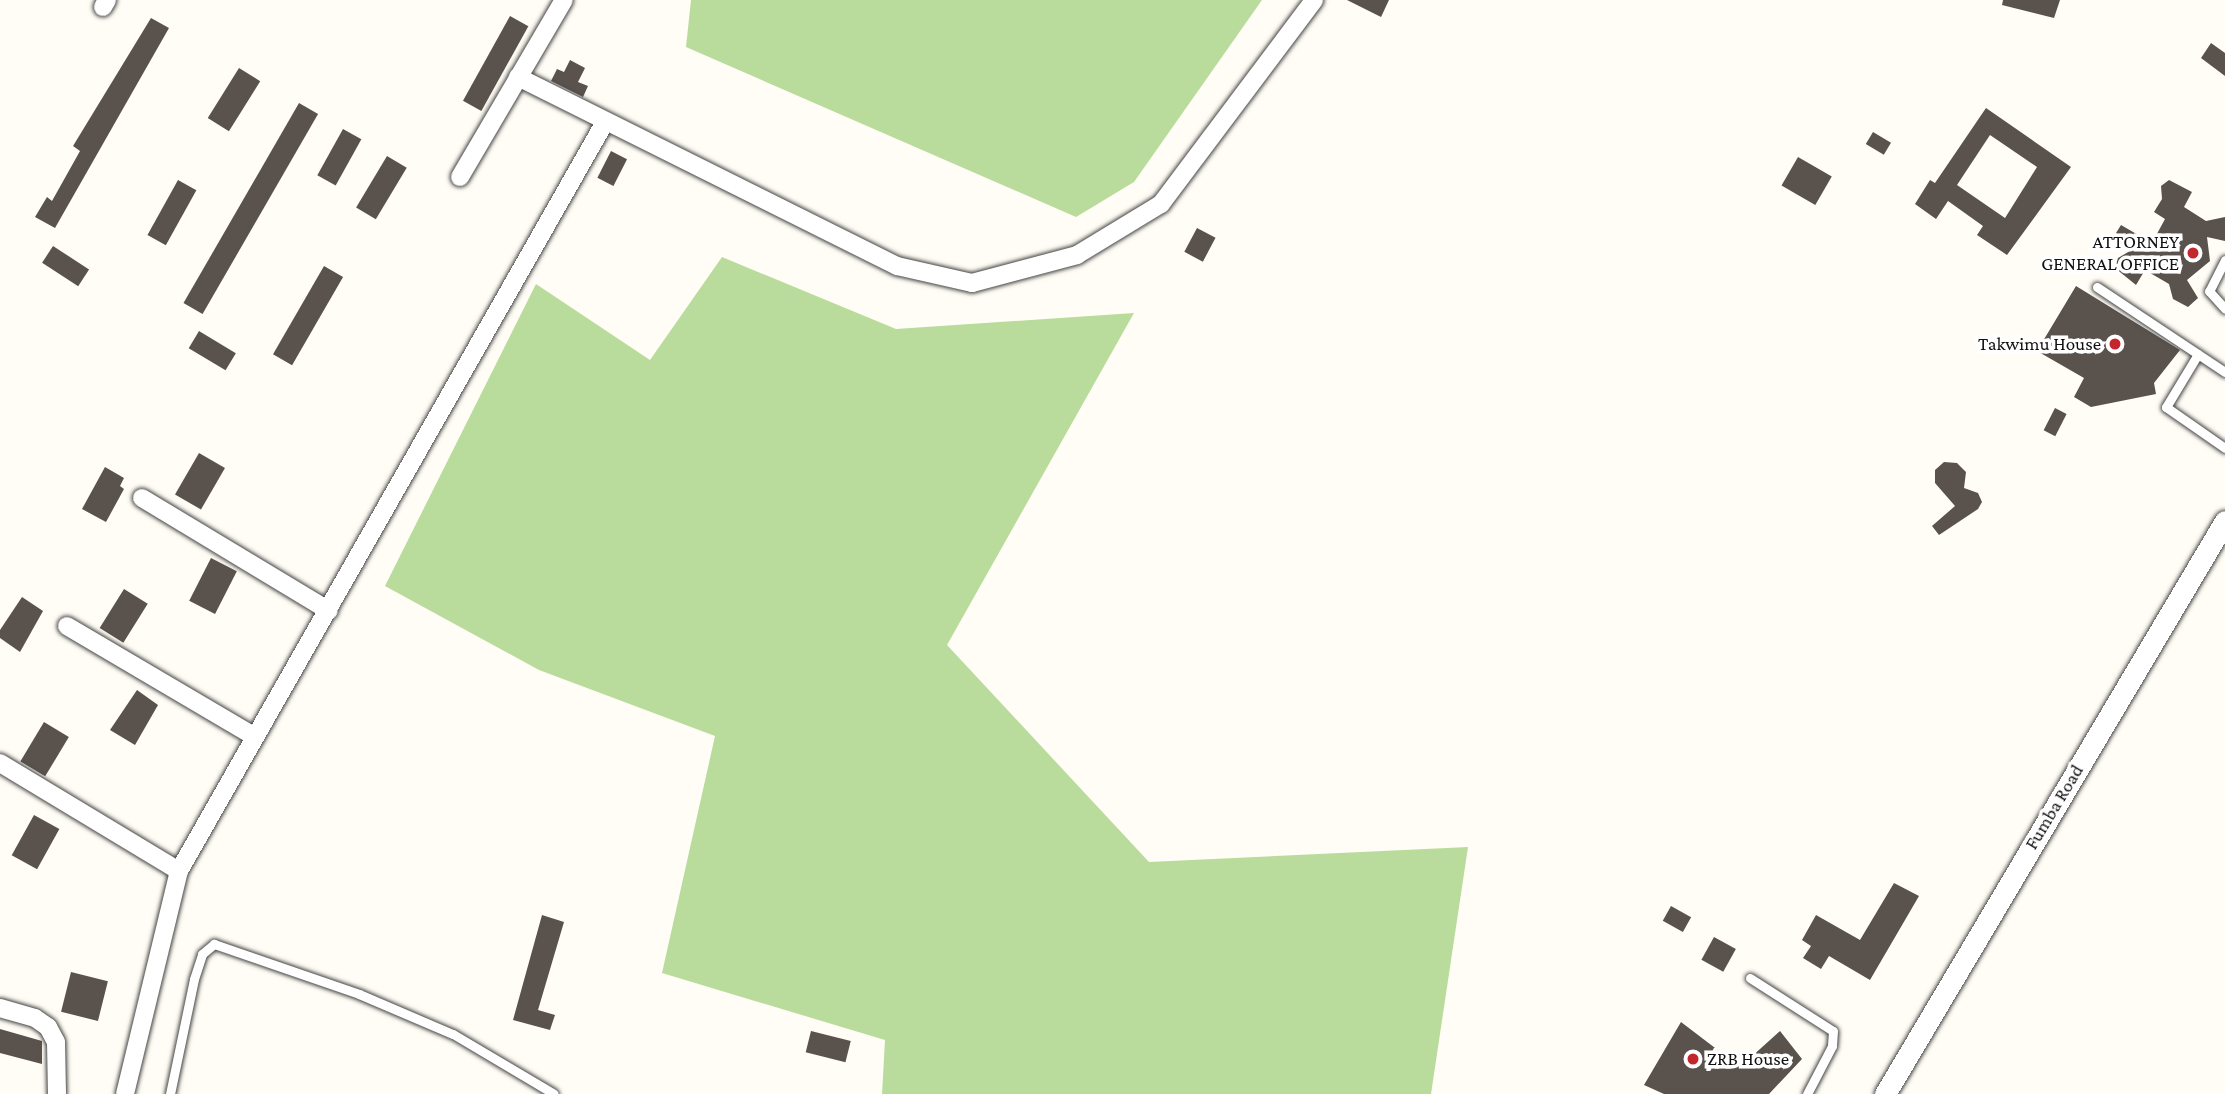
<!DOCTYPE html>
<html>
<head>
<meta charset="utf-8">
<style>
	body { margin:0 }
	#map { position:relative; width:2225px; height:1094px; overflow:hidden; background:#fffdf5; font-family:"Crimson Pro",serif }
	div>[style] { position:absolute }
	.forest>* { inset:0; background:#b9dc9c }
	.building>* { inset:0; background:#5a524d; transform-origin:0 0 }
	.roads { filter:drop-shadow(0 0 2px #444) drop-shadow(0 0 2px #444) }
	.service>* { height:9px; margin:-4.5px; padding:0 4.5px; transform-origin:4.5px; border-radius:4.5px; background:#fff }
	.minor>* { height:18px; margin:-9px; padding:0 9px; transform-origin:9px; border-radius:9px; background:#fff }
	.tertiary>* { height:21px; margin:-10.5px; padding:0 10.5px; transform-origin:10.5px; border-radius:10.5px; background:#fff }
	.dots>* { width:19px; height:19px; translate:-50% -50%; box-sizing:border-box; border:4px solid #fff; border-radius:50% }
	span { translate:-50% -50%; white-space:nowrap; text-align:center; line-height:1.15; -webkit-text-stroke:7px #fff; paint-order:stroke }
	.poi-label { font-size:19px; color:#111 }
	.right { translate:-100% -50%; text-align:right }
	.left { translate:0 -50%; text-align:left }
	.street-label { font-size:19px; color:#111 }
</style>
</head>
<body>
<div id="map">
	<div class="forest">
		<div style="clip-path:polygon(691px 0,1262px 0,1134px 182px,1076px 217px,686px 47px)"></div>
		<div style="clip-path:polygon(722px 257px,896px 329px,1134px 313px,947px 645px,1149px 862px,1468px 847px,1431px 1094px,882px 1094px,885px 1040px,662px 973px,715px 736px,539px 670px,385px 586px,536px 284px,650px 360px)"></div>
	</div>
	<div class="building">
		<div style="clip-path:polygon(1347px 0,1389px 0,1381px 17px)"></div>
		<div style="clip-path:polygon(2003px 0,2060px 0,2054px 18px,2002px 5px)"></div>
		<div style="left:510px;top:16px;width:21px;height:97px;rotate:29deg"></div>
		<div style="clip-path:polygon(151px 18px,169px 28px,55px 228px,35px 217px,47px 197px,52px 201px,80px 151px,73px 146px)"></div>
		<div style="clip-path:polygon(2211px 43px,2225px 53px,2225px 76px,2201px 58px)"></div>
		<div style="clip-path:polygon(570px 60px,585px 68px,578px 82px,588px 86px,583px 97px,551px 81px,557px 69px,564px 72px)"></div>
		<div style="left:239px;top:68px;width:25px;height:59px;rotate:32deg"></div>
		<div style="left:299px;top:103px;width:22px;height:231px;rotate:30deg"></div>
		<div style="clip-path:polygon(evenodd,1986px 108px,2071px 167px,2007px 255px,1977px 235px,1983px 226px,1948px 201px,1936px 219px,1915px 204px,1930px 180px,1935px 183px,1986px 108px,1990px 135px,2037px 167px,2005px 218px,1957px 185px,1990px 135px)"></div>
		<div style="left:343px;top:129px;width:21px;height:53px;rotate:29deg"></div>
		<div style="left:1873px;top:132px;width:21px;height:14px;rotate:31deg"></div>
		<div style="left:611px;top:151px;width:18px;height:30px;rotate:27deg"></div>
		<div style="left:387px;top:156px;width:23px;height:60px;rotate:31deg"></div>
		<div style="left:1798px;top:157px;width:39px;height:33px;rotate:30deg"></div>
		<div style="left:178px;top:180px;width:21px;height:63px;rotate:29deg"></div>
		<div style="clip-path:polygon(2169px 180px,2192px 192px,2184px 207px,2206px 221px,2225px 217px,2225px 241px,2207px 237px,2210px 261px,2187px 280px,2198px 298px,2188px 307px,2173px 299px,2169px 284px,2145px 270px,2136px 285px,2115px 268px,2118px 258px,2135px 248px,2116px 233px,2121px 225px,2152px 243px,2165px 219px,2154px 212px,2162px 199px,2161px 186px)"></div>
		<div style="left:1197px;top:228px;width:21px;height:27px;rotate:28deg"></div>
		<div style="left:53px;top:246px;width:43px;height:20px;rotate:33deg"></div>
		<div style="left:324px;top:266px;width:22px;height:102px;rotate:30deg"></div>
		<div style="clip-path:polygon(2076px 286px,2180px 350px,2154px 383px,2156px 394px,2091px 407px,2074px 397px,2084px 378px,2037px 351px)"></div>
		<div style="left:199px;top:331px;width:43px;height:20px;rotate:31deg"></div>
		<div style="left:2055px;top:408px;width:13px;height:25px;rotate:27deg"></div>
		<div style="left:199px;top:453px;width:30px;height:48px;rotate:30deg"></div>
		<div style="clip-path:polygon(1944px 462px,1957px 463px,1966px 472px,1964px 488px,1978px 493px,1982px 502px,1978px 509px,1939px 535px,1932px 526px,1955px 506px,1935px 483px,1935px 470px)"></div>
		<div style="clip-path:polygon(105px 467px,124px 478px,120px 486px,124px 489px,106px 522px,82px 509px)"></div>
		<div style="left:211px;top:558px;width:29px;height:48px;rotate:27deg"></div>
		<div style="left:124px;top:589px;width:28px;height:46px;rotate:32deg"></div>
		<div style="clip-path:polygon(22px 597px,43px 611px,20px 652px,0 638px,0 630px)"></div>
		<div style="clip-path:polygon(137px 690px,158px 705px,135px 745px,110px 730px)"></div>
		<div style="left:44px;top:722px;width:29px;height:46px;rotate:31deg"></div>
		<div style="left:34px;top:815px;width:29px;height:46px;rotate:29deg"></div>
		<div style="clip-path:polygon(1894px 883px,1919px 896px,1870px 980px,1829px 956px,1821px 969px,1803px 958px,1811px 946px,1802px 940px,1816px 915px,1860px 940px)"></div>
		<div style="left:1671px;top:906px;width:23px;height:17px;rotate:29deg"></div>
		<div style="clip-path:polygon(542px 915px,564px 922px,538px 1010px,555px 1015px,550px 1030px,513px 1020px)"></div>
		<div style="left:1714px;top:937px;width:25px;height:26px;rotate:29deg"></div>
		<div style="left:71px;top:972px;width:38px;height:41px;rotate:14deg"></div>
		<div style="clip-path:polygon(1681px 1022px,1740px 1067px,1780px 1031px,1802px 1059px,1769px 1094px,1664px 1094px,1644px 1085px)"></div>
		<div style="clip-path:polygon(0 1029px,42px 1041px,42px 1064px,0 1053px)"></div>
		<div style="left:811px;top:1031px;width:41px;height:22px;rotate:14deg"></div>
	</div>
	<div class="roads">
		<div class="service">
			<div style="left:2225px;top:260px;width:35px;rotate:117deg"></div>
			<div style="left:2209px;top:291px;width:24px;rotate:48deg"></div>
			<div style="left:2097px;top:287px;width:154px;rotate:33.6deg"></div>
			<div style="left:2198px;top:354px;width:62px;rotate:121.1deg"></div>
			<div style="left:2166px;top:407px;width:72px;rotate:34.8deg"></div>
			<div style="left:1750px;top:978px;width:98px;rotate:32.6deg"></div>
			<div style="left:1833px;top:1031px;width:15px;rotate:94deg"></div>
			<div style="left:1832px;top:1046px;width:54px;rotate:117.5deg"></div>
			<div style="left:170px;top:1094px;width:117px;rotate:-78.2deg"></div>
			<div style="left:194px;top:979px;width:26px;rotate:-72deg"></div>
			<div style="left:202px;top:954px;width:16px;rotate:-40deg"></div>
			<div style="left:214px;top:944px;width:153px;rotate:19deg"></div>
			<div style="left:359px;top:994px;width:102px;rotate:23.1deg"></div>
			<div style="left:453px;top:1034px;width:117px;rotate:30.7deg"></div>
		</div>
		<div class="minor">
			<div style="left:103px;top:7px;width:8px;rotate:-60deg"></div>
			<div style="left:518px;top:77px;width:424px;rotate:26.5deg"></div>
			<div style="left:897px;top:266px;width:77px;rotate:12.8deg"></div>
			<div style="left:972px;top:283px;width:109px;rotate:-14.9deg"></div>
			<div style="left:1077px;top:255px;width:98px;rotate:-31.3deg"></div>
			<div style="left:1161px;top:204px;width:255px;rotate:-53.1deg"></div>
			<div style="left:460px;top:177px;width:205px;rotate:-59.6deg"></div>
			<div style="left:142px;top:498px;width:218px;rotate:31.1deg"></div>
			<div style="left:67px;top:626px;width:215px;rotate:30.5deg"></div>
			<div style="left:0;top:763px;width:209px;rotate:31.1deg"></div>
			<div style="left:0;top:1008px;width:36px;rotate:16deg"></div>
			<div style="left:35px;top:1018px;width:16px;rotate:35deg"></div>
			<div style="left:48px;top:1027px;width:17px;rotate:62deg"></div>
			<div style="left:56px;top:1042px;width:52px;rotate:88.9deg"></div>
			<div style="left:125px;top:1094px;width:229px;rotate:-76.4deg"></div>
			<div style="left:179px;top:871px;width:862px;rotate:-60.37deg"></div>
		</div>
		<div class="tertiary">
			<div style="left:1885px;top:1094px;width:666px;rotate:-59.32deg"></div>
		</div>
	</div>
	<div class="dots">
		<div style="left:2193px;top:253px;background:#c4262e"></div>
		<div style="left:2115px;top:344px;background:#c4262e"></div>
		<div style="left:1693px;top:1059px;background:#c4262e"></div>
	</div>
	<div class="poi-label">
		<span class="right" style="left:2179px;top:253px">ATTORNEY<br>GENERAL OFFICE</span>
		<span class="right" style="left:2101px;top:344px">Takwimu House</span>
		<span class="left" style="left:1707px;top:1059px">ZRB House</span>
	</div>
	<div class="street-label">
		<span style="left:2054px;top:807px;rotate:-59deg">Fumba Road</span>
	</div>
</div>
</body>
</html>
